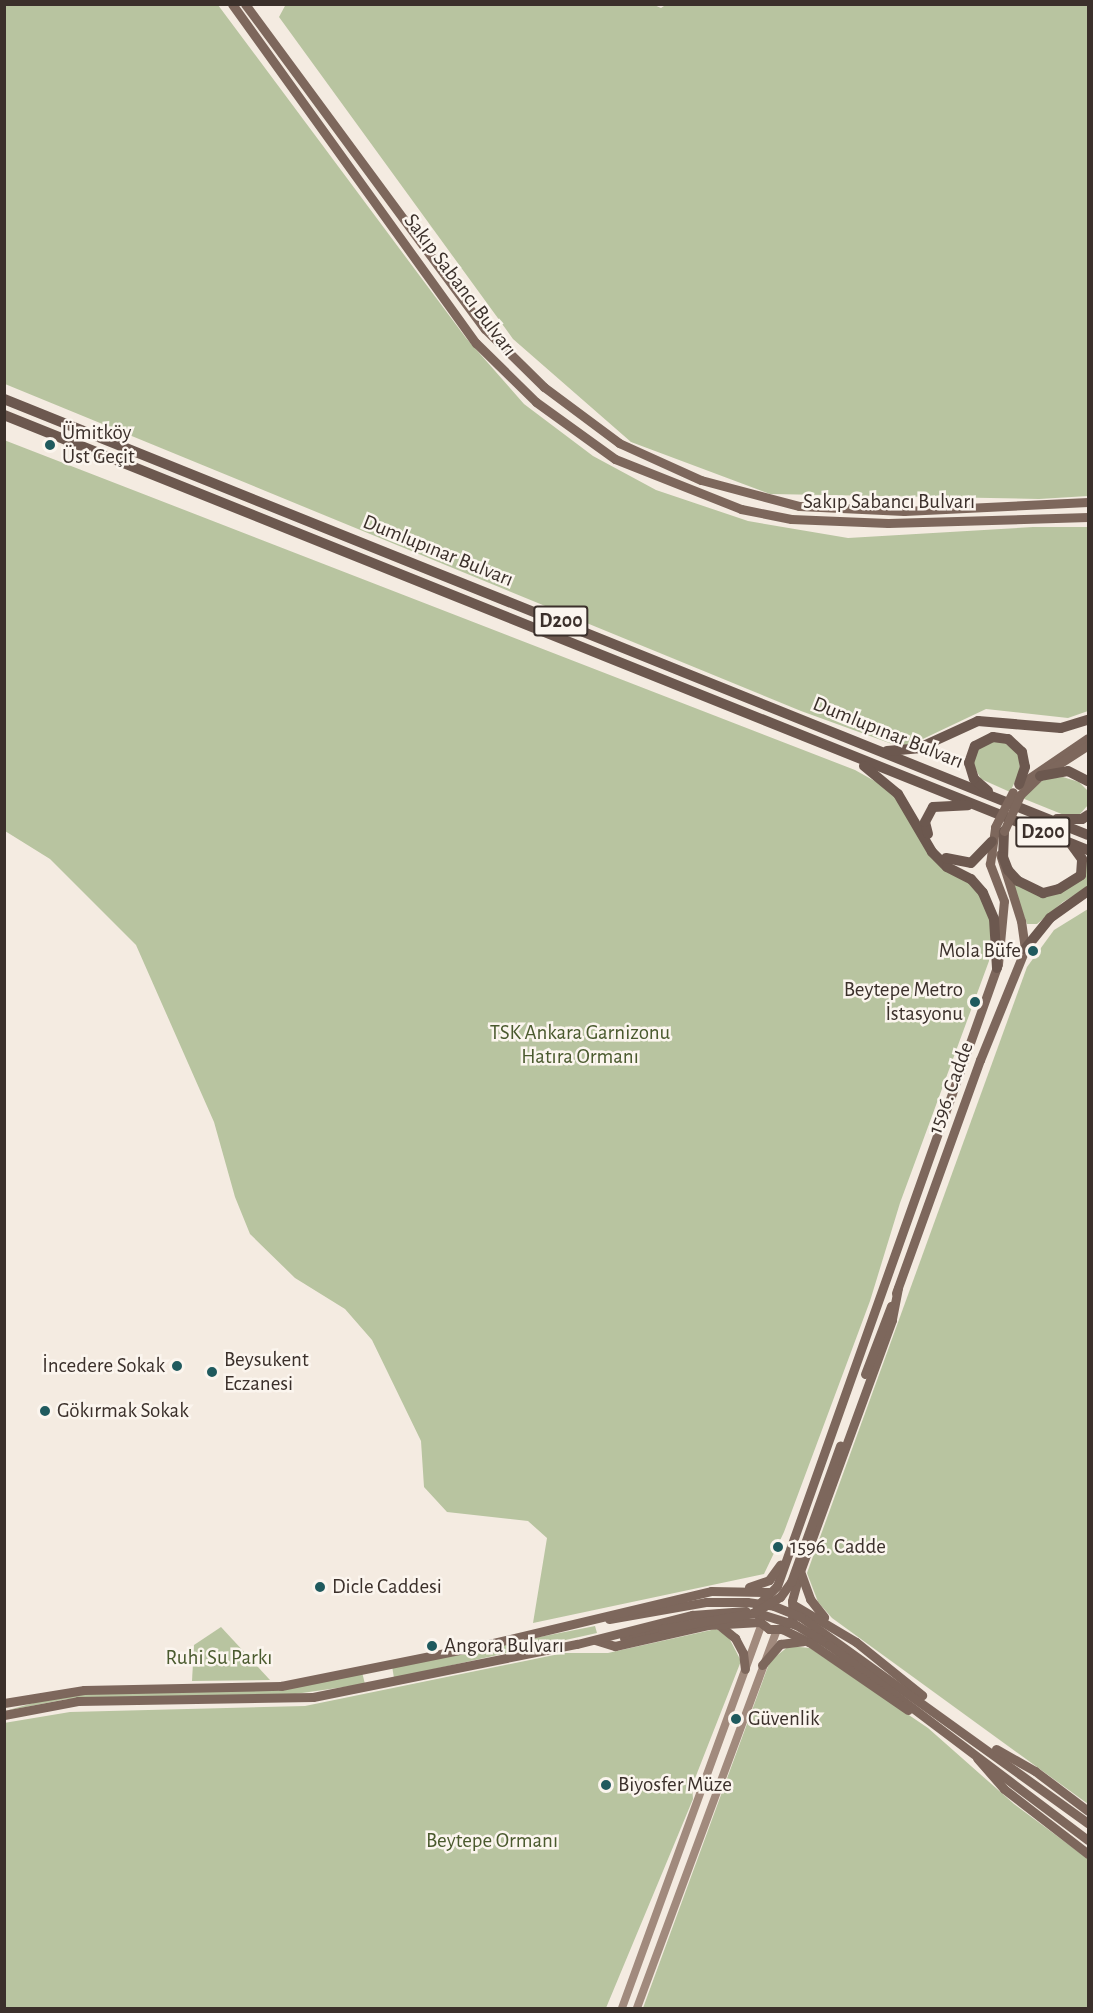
<!DOCTYPE html>
<html>
<head>
<meta charset="utf-8">
<style>
	body { margin:0 }
	#map { position:relative; width:1093px; height:2013px; overflow:hidden; background:#f4ebe1; font-family:"Alegreya Sans",sans-serif }
	div>[style] { position:absolute }
	.green>* { inset:0; background:#b8c4a0 }
	.secondary>* { height:8px; margin:-4px; padding:0 4px; transform-origin:4px; border-radius:4px; background:#a18a7d }
	.primary>* { height:9px; margin:-4.5px; padding:0 4.5px; transform-origin:4.5px; border-radius:4.5px; background:#7d675c }
	.trunk>* { height:10px; margin:-5px; padding:0 5px; transform-origin:5px; border-radius:5px; background:#6c584f }
	.primary-bridge>* { height:9px; margin:-4.5px; padding:0 4.5px; transform-origin:4.5px; border-radius:4.5px; background:#7d675c }
	.dots>* { width:16px; height:16px; translate:-50% -50%; box-sizing:border-box; border:3px solid #fbf5ee; border-radius:50% }
	span { translate:-50% -50%; white-space:nowrap; text-align:center; line-height:1.15; -webkit-text-stroke:5px #fbf5ee; paint-order:stroke }
	.shield-label span { padding:2px 4px; background:#fbf5ee; border:2px solid; border-radius:4px; -webkit-text-stroke-width:0 }
	.shield-label { font-size:20px; color:#3b302b; font-weight:700 }
	.street-label { font-size:21px; color:#3b302b }
	.poi-label { font-size:21px; color:#3b302b }
	.left { translate:0 -50%; text-align:left }
	.right { translate:-100% -50%; text-align:right }
	.park-label { font-size:21px; color:#4a5a2e }
	.frame { position:absolute; inset:0; border:6px solid #3b302b; pointer-events:none }
</style>
</head>
<body>
<div id="map">
	<div class="green">
		<div style="clip-path:polygon(286px 4px,652px 4px,661px 8px,667px 4px,1088px 5px,1088px 496px,1039px 499px,770px 494px,631px 442px,513px 339px,279px 17px)"></div>
		<div style="clip-path:polygon(4px 5px,218px 5px,466px 338px,524px 404px,593px 456px,656px 490px,748px 521px,848px 538px,1033px 527px,1088px 527px,1088px 711px,1068px 718px,986px 709px,908px 746px,892px 744px,801px 711px,5px 384px)"></div>
		<div style="clip-path:polygon(4px 440px,855px 770px,896px 793px,926px 847px,978px 890px,991px 919px,989px 961px,900px 1203px,870px 1301px,784px 1532px,764px 1574px,533px 1623px,547px 1538px,528px 1521px,447px 1512px,424px 1487px,421px 1441px,372px 1340px,345px 1309px,295px 1278px,250px 1234px,235px 1197px,214px 1122px,136px 945px,50px 859px,5px 831px)"></div>
		<div style="clip-path:polygon(1002px 741px,1019px 754px,1020px 771px,1010px 792px,981px 779px,972px 763px,975px 753px,986px 742px)"></div>
		<div style="clip-path:polygon(1063px 777px,1079px 782px,1087px 790px,1088px 805px,1080px 814px,1069px 817px,1022px 798px,1044px 779px)"></div>
		<div style="clip-path:polygon(1083px 858px,1088px 860px,1088px 887px,1063px 902px,1037px 924px,1027px 924px,1010px 879px,1029px 890px,1070px 887px)"></div>
		<div style="clip-path:polygon(1088px 909px,1088px 1804px,832px 1618px,818px 1602px,807px 1573px,1027px 967px,1054px 930px)"></div>
		<div style="clip-path:polygon(595px 1626px,597px 1633px,394px 1678px,392px 1666px)"></div>
		<div style="clip-path:polygon(221px 1627px,270px 1680px,192px 1681px,194px 1645px)"></div>
		<div style="clip-path:polygon(716px 1629px,728px 1636px,741px 1661px,692px 1786px,693px 1799px,606px 2008px,5px 2008px,4px 1723px,70px 1712px,305px 1706px,564px 1653px,608px 1653px)"></div>
		<div style="clip-path:polygon(789px 1646px,810px 1648px,928px 1728px,1014px 1804px,1088px 1859px,1088px 2008px,643px 2008px,770px 1661px)"></div>
		<div style="clip-path:polygon(362px 1672px,365px 1684px,295px 1694px,67px 1699px,5px 1711px,51px 1698px,91px 1694px,284px 1690px)"></div>
	</div>
	<div class="secondary">
		<div style="left:622px;top:2008px;width:409px;rotate:-70deg"></div>
		<div style="left:637px;top:2008px;width:403px;rotate:-69.7deg"></div>
	</div>
	<div class="primary">
		<div style="left:232px;top:4px;width:418px;rotate:54.3deg"></div>
		<div style="left:476px;top:343px;width:84px;rotate:44.5deg"></div>
		<div style="left:536px;top:402px;width:97px;rotate:35.8deg"></div>
		<div style="left:615px;top:459px;width:136px;rotate:21.6deg"></div>
		<div style="left:741px;top:509px;width:51px;rotate:11.3deg"></div>
		<div style="left:791px;top:519px;width:97px;rotate:2.4deg"></div>
		<div style="left:888px;top:523px;width:200px;rotate:-1.7deg"></div>
		<div style="left:245px;top:4px;width:404px;rotate:53.6deg"></div>
		<div style="left:485px;top:329px;width:83px;rotate:44.5deg"></div>
		<div style="left:544px;top:387px;width:94px;rotate:36.7deg"></div>
		<div style="left:619px;top:443px;width:90px;rotate:24.3deg"></div>
		<div style="left:701px;top:480px;width:101px;rotate:14.9deg"></div>
		<div style="left:799px;top:506px;width:105px;rotate:2.7deg"></div>
		<div style="left:904px;top:511px;width:184px;rotate:-2.8deg"></div>
		<div style="left:1019px;top:785px;width:83px;rotate:-34.3deg"></div>
		<div style="left:1020px;top:795px;width:28px;rotate:-44deg"></div>
		<div style="left:1040px;top:776px;width:56px;rotate:-32.6deg"></div>
		<div style="left:1000px;top:946px;width:11px;rotate:34deg"></div>
		<div style="left:1009px;top:952px;width:14px"></div>
		<div style="left:898px;top:1288px;width:33px;rotate:101deg"></div>
		<div style="left:892px;top:1320px;width:267px;rotate:110.1deg"></div>
		<div style="left:800px;top:1571px;width:31px;rotate:105deg"></div>
		<div style="left:792px;top:1601px;width:17px;rotate:87deg"></div>
		<div style="left:793px;top:1618px;width:16px;rotate:135deg"></div>
		<div style="left:782px;top:1629px;width:13px;rotate:180deg"></div>
		<div style="left:769px;top:1629px;width:11px;rotate:-142deg"></div>
		<div style="left:760px;top:1622px;width:16px;rotate:-101deg"></div>
		<div style="left:757px;top:1606px;width:28px;rotate:-45deg"></div>
		<div style="left:777px;top:1586px;width:660px;rotate:-70.44deg"></div>
		<div style="left:998px;top:964px;width:63px;rotate:-84.6deg"></div>
		<div style="left:1004px;top:901px;width:40px;rotate:-111deg"></div>
		<div style="left:990px;top:864px;width:37px;rotate:-82deg"></div>
		<div style="left:896px;top:1293px;width:248px;rotate:-70.2deg"></div>
		<div style="left:980px;top:1060px;width:120px;rotate:-67.9deg"></div>
		<div style="left:1025px;top:949px;width:28px;rotate:-98deg"></div>
		<div style="left:1021px;top:921px;width:70px;rotate:-107.4deg"></div>
		<div style="left:865px;top:1374px;width:73px;rotate:-69.1deg"></div>
		<div style="left:800px;top:1571px;width:30px;rotate:70deg"></div>
		<div style="left:810px;top:1599px;width:23px;rotate:52deg"></div>
		<div style="left:749px;top:1587px;width:21px;rotate:-19deg"></div>
		<div style="left:769px;top:1580px;width:19px;rotate:-54deg"></div>
		<div style="left:794px;top:1605px;width:72px;rotate:30.8deg"></div>
		<div style="left:856px;top:1642px;width:85px;rotate:38.8deg"></div>
		<div style="left:801px;top:1617px;width:353px;rotate:35.7deg"></div>
		<div style="left:609px;top:1619px;width:98px;rotate:-9.9deg"></div>
		<div style="left:706px;top:1602px;width:41px"></div>
		<div style="left:719px;top:1625px;width:21px;rotate:39deg"></div>
		<div style="left:735px;top:1638px;width:17px;rotate:62deg"></div>
		<div style="left:743px;top:1653px;width:16px;rotate:83deg"></div>
		<div style="left:796px;top:1625px;width:39px;rotate:31deg"></div>
		<div style="left:829px;top:1645px;width:324px;rotate:37deg"></div>
		<div style="left:782px;top:1629px;width:30px;rotate:26deg"></div>
		<div style="left:809px;top:1642px;width:120px;rotate:34.5deg"></div>
		<div style="left:624px;top:1638px;width:39px;rotate:-13deg"></div>
		<div style="left:595px;top:1640px;width:21px;rotate:17deg"></div>
		<div style="left:615px;top:1646px;width:95px;rotate:-12.7deg"></div>
		<div style="left:708px;top:1625px;width:52px;rotate:-3.3deg"></div>
		<div style="left:762px;top:1665px;width:28px;rotate:-49deg"></div>
		<div style="left:780px;top:1644px;width:23px;rotate:-7deg"></div>
		<div style="left:4px;top:1703px;width:81px;rotate:-9.2deg"></div>
		<div style="left:84px;top:1690px;width:197px;rotate:-1.2deg"></div>
		<div style="left:281px;top:1686px;width:212px;rotate:-11.4deg"></div>
		<div style="left:489px;top:1644px;width:228px;rotate:-13.4deg"></div>
		<div style="left:711px;top:1591px;width:59px;rotate:1deg"></div>
		<div style="left:4px;top:1715px;width:75px;rotate:-10.7deg"></div>
		<div style="left:78px;top:1701px;width:235px;rotate:-1deg"></div>
		<div style="left:313px;top:1697px;width:269px;rotate:-11.4deg"></div>
		<div style="left:577px;top:1644px;width:119px;rotate:-14.2deg"></div>
		<div style="left:692px;top:1615px;width:54px;rotate:-4.2deg"></div>
		<div style="left:996px;top:1749px;width:45px;rotate:29.4deg"></div>
		<div style="left:1035px;top:1771px;width:66px;rotate:37deg"></div>
		<div style="left:977px;top:1758px;width:41px;rotate:48.9deg"></div>
		<div style="left:1004px;top:1789px;width:106px;rotate:37.7deg"></div>
	</div>
	<div class="trunk">
		<div style="left:4px;top:399px;width:1168px;rotate:21.91deg"></div>
		<div style="left:4px;top:415px;width:1168px;rotate:21.87deg"></div>
		<div style="left:887px;top:751px;width:32px;rotate:-5deg"></div>
		<div style="left:919px;top:748px;width:65px;rotate:-24.6deg"></div>
		<div style="left:978px;top:721px;width:83px;rotate:4.8deg"></div>
		<div style="left:1061px;top:728px;width:28px;rotate:-17deg"></div>
		<div style="left:864px;top:766px;width:44px;rotate:39.5deg"></div>
		<div style="left:898px;top:794px;width:67px;rotate:59.6deg"></div>
		<div style="left:932px;top:852px;width:21px;rotate:45deg"></div>
		<div style="left:947px;top:867px;width:27px;rotate:27deg"></div>
		<div style="left:971px;top:879px;width:18px;rotate:49deg"></div>
		<div style="left:983px;top:893px;width:28px;rotate:67deg"></div>
		<div style="left:994px;top:919px;width:49px;rotate:86.5deg"></div>
		<div style="left:1040px;top:776px;width:28px;rotate:-10deg"></div>
		<div style="left:1068px;top:771px;width:22px;rotate:27deg"></div>
		<div style="left:988px;top:791px;width:18px;rotate:-139deg"></div>
		<div style="left:974px;top:779px;width:17px;rotate:-107deg"></div>
		<div style="left:969px;top:763px;width:18px;rotate:-71deg"></div>
		<div style="left:975px;top:746px;width:20px;rotate:-27deg"></div>
		<div style="left:993px;top:737px;width:15px;rotate:8deg"></div>
		<div style="left:1008px;top:739px;width:19px;rotate:43deg"></div>
		<div style="left:1022px;top:752px;width:15px;rotate:79deg"></div>
		<div style="left:1025px;top:767px;width:18px;rotate:109deg"></div>
		<div style="left:1057px;top:819px;width:25px"></div>
		<div style="left:1082px;top:819px;width:7px;rotate:-34deg"></div>
		<div style="left:1004px;top:831px;width:26px;rotate:92deg"></div>
		<div style="left:1003px;top:857px;width:14px;rotate:69deg"></div>
		<div style="left:1008px;top:870px;width:15px;rotate:48deg"></div>
		<div style="left:1018px;top:881px;width:28px;rotate:26deg"></div>
		<div style="left:1043px;top:893px;width:16px;rotate:-14deg"></div>
		<div style="left:1059px;top:889px;width:26px;rotate:-32deg"></div>
		<div style="left:1081px;top:875px;width:16px;rotate:-86deg"></div>
		<div style="left:1082px;top:859px;width:17px;rotate:-126deg"></div>
		<div style="left:928px;top:834px;width:12px;rotate:-104deg"></div>
		<div style="left:925px;top:822px;width:17px;rotate:-62deg"></div>
		<div style="left:933px;top:807px;width:35px;rotate:-3deg"></div>
		<div style="left:946px;top:858px;width:25px;rotate:11deg"></div>
		<div style="left:971px;top:863px;width:30px;rotate:-46deg"></div>
		<div style="left:1025px;top:949px;width:40px;rotate:-51deg"></div>
		<div style="left:1050px;top:918px;width:47px;rotate:-35.4deg"></div>
	</div>
	<div class="primary-bridge">
		<div style="left:995px;top:827px;width:39px;rotate:-63deg"></div>
		<div style="left:1004px;top:831px;width:39px;rotate:-66deg"></div>
		<div style="left:747px;top:1602px;width:27px;rotate:8deg"></div>
		<div style="left:774px;top:1606px;width:29px;rotate:22deg"></div>
		<div style="left:754px;top:1612px;width:44px;rotate:17.2deg"></div>
		<div style="left:662px;top:1629px;width:93px;rotate:-9.9deg"></div>
		<div style="left:754px;top:1613px;width:31px;rotate:-32deg"></div>
		<div style="left:780px;top:1597px;width:19px;rotate:-54deg"></div>
		<div style="left:791px;top:1582px;width:145px;rotate:-70.2deg"></div>
	</div>
	<div class="dots">
		<div style="left:50px;top:445px;background:#1f5a5e"></div>
		<div style="left:1033px;top:951px;background:#1f5a5e"></div>
		<div style="left:975px;top:1002px;background:#1f5a5e"></div>
		<div style="left:177px;top:1366px;background:#1f5a5e"></div>
		<div style="left:212px;top:1372px;background:#1f5a5e"></div>
		<div style="left:45px;top:1411px;background:#1f5a5e"></div>
		<div style="left:778px;top:1547px;background:#1f5a5e"></div>
		<div style="left:320px;top:1587px;background:#1f5a5e"></div>
		<div style="left:432px;top:1646px;background:#1f5a5e"></div>
		<div style="left:736px;top:1719px;background:#1f5a5e"></div>
		<div style="left:606px;top:1785px;background:#1f5a5e"></div>
	</div>
	<div class="shield-label">
		<span style="left:561px;top:621px">D200</span>
		<span style="left:1043px;top:832px">D200</span>
	</div>
	<div class="street-label">
		<span style="left:460px;top:285px;rotate:53deg">Sakıp Sabancı Bulvarı</span>
		<span style="left:889px;top:502px">Sakıp Sabancı Bulvarı</span>
		<span style="left:438px;top:551px;rotate:22deg">Dumlupınar Bulvarı</span>
		<span style="left:888px;top:733px;rotate:22deg">Dumlupınar Bulvarı</span>
		<span style="left:951px;top:1088px;rotate:-70deg">1596. Cadde</span>
	</div>
	<div class="poi-label">
		<span class="left" style="left:62px;top:445px">Ümitköy<br>Üst Geçit</span>
		<span class="right" style="left:1021px;top:951px">Mola Büfe</span>
		<span class="right" style="left:963px;top:1002px">Beytepe Metro<br>İstasyonu</span>
		<span class="left" style="left:224px;top:1372px">Beysukent<br>Eczanesi</span>
		<span class="right" style="left:165px;top:1366px">İncedere Sokak</span>
		<span class="left" style="left:57px;top:1411px">Gökırmak Sokak</span>
		<span class="left" style="left:790px;top:1547px">1596. Cadde</span>
		<span class="left" style="left:332px;top:1587px">Dicle Caddesi</span>
		<span class="left" style="left:444px;top:1646px">Angora Bulvarı</span>
		<span class="left" style="left:748px;top:1719px">Güvenlik</span>
		<span class="left" style="left:618px;top:1785px">Biyosfer Müze</span>
	</div>
	<div class="park-label">
		<span style="left:580px;top:1045px">TSK Ankara Garnizonu<br>Hatıra Ormanı</span>
		<span style="left:219px;top:1658px">Ruhi Su Parkı</span>
		<span style="left:492px;top:1841px">Beytepe Ormanı</span>
	</div>
	<div class="frame"></div>
</div>
</body>
</html>
